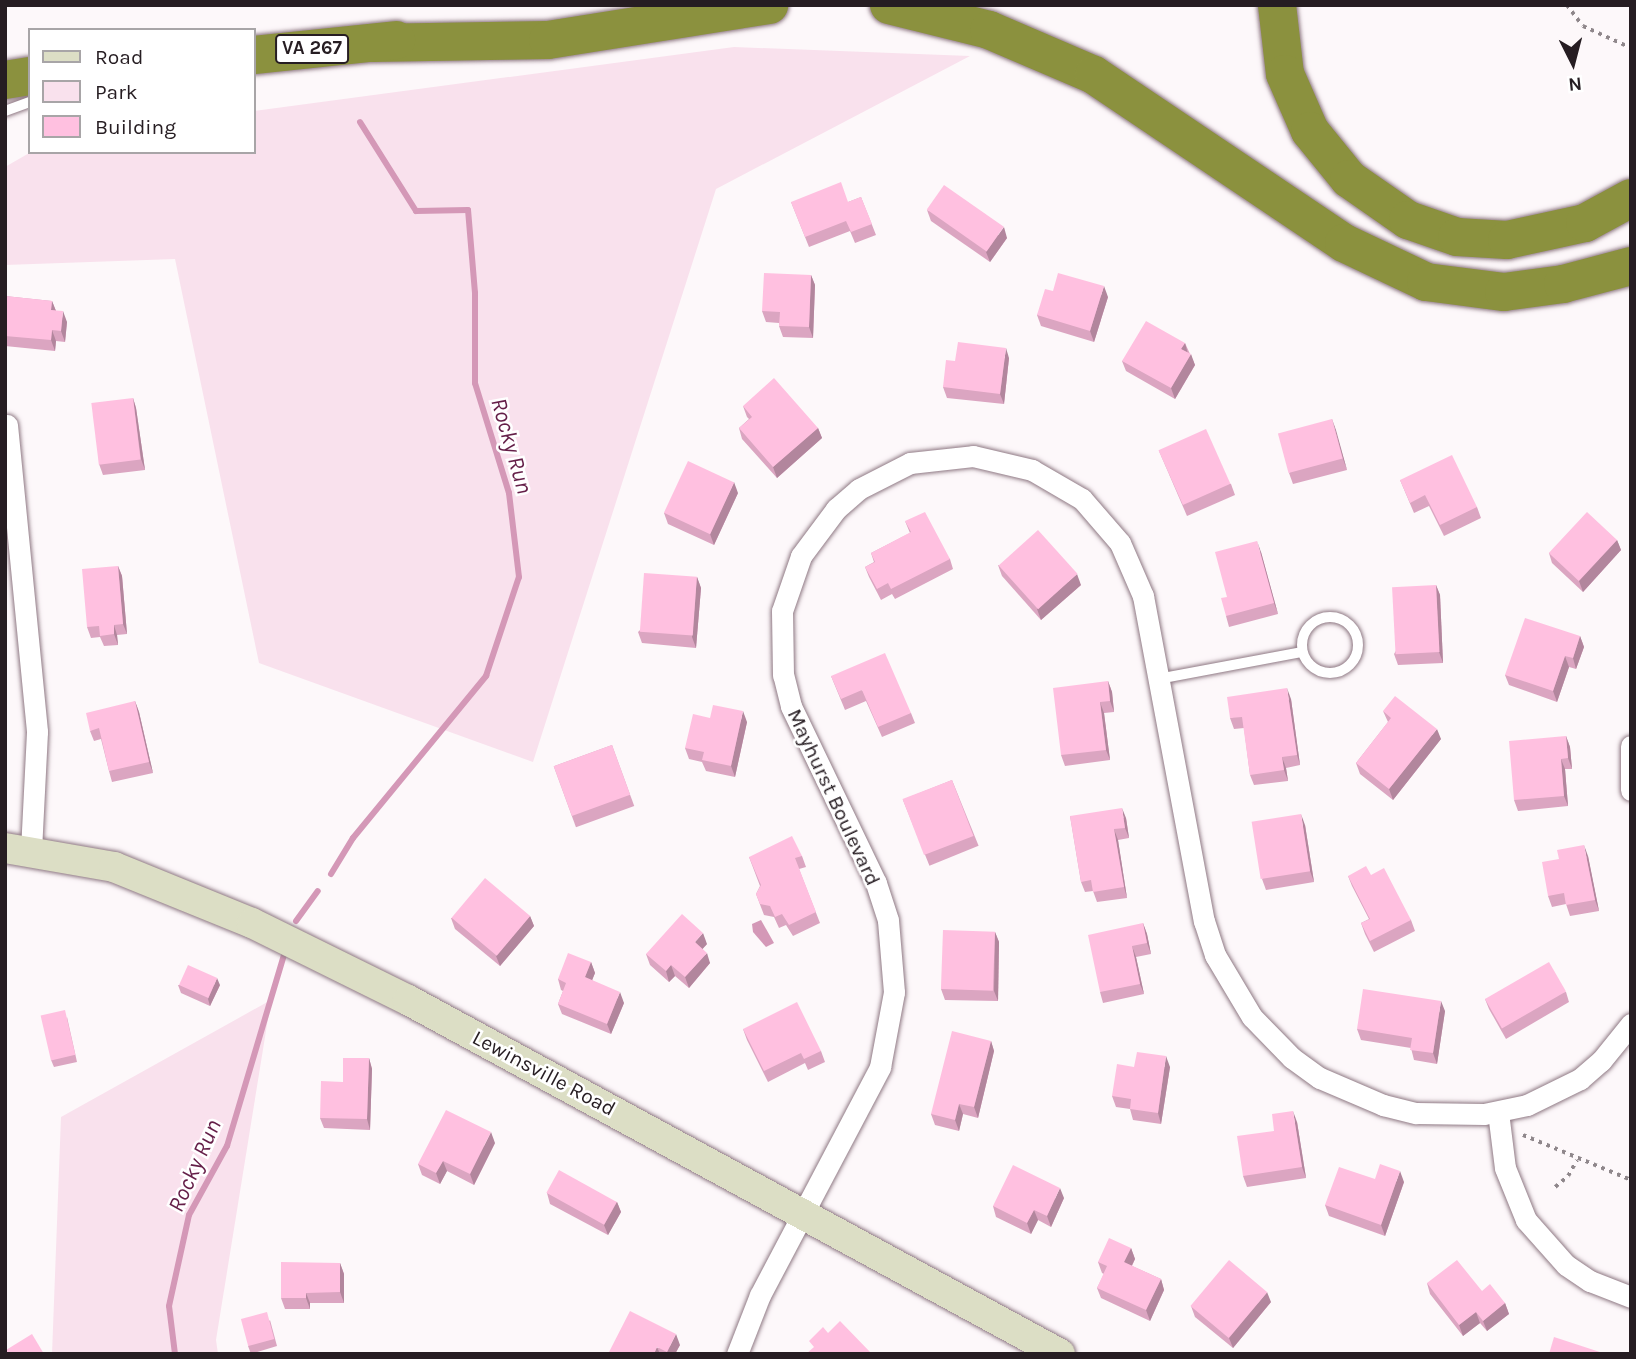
<!DOCTYPE html>
<html>
<head>
<meta charset="utf-8">
<style>
	body { margin:0 }
	#map { position:relative; width:1636px; height:1359px; overflow:hidden; background:#fdf8fa; font-family:Karla,sans-serif }
	div>[style] { position:absolute }
	.green>* { inset:0; background:#f9e1ed }
	.water>* { inset:0; background:#d498b7 }
	.stream>* { height:6px; margin:-3px; padding:0 3px; transform-origin:3px; border-radius:3px; background:#d498b7 }
	.path>* { height:3.5px; margin-top:-1.75px; transform-origin:0; background:repeating-linear-gradient(90deg,#8f878b 0 3.5px,transparent 0 8.5px) }
	.roads { filter:drop-shadow(0 0 2px #8f7984) drop-shadow(0 0 2px #8f7984) }
	.service>* { height:10px; margin:-5px; padding:0 5px; transform-origin:5px; border-radius:5px; background:#fff }
	.service>.ring { margin:-5px; padding:0; box-sizing:content-box; background:none; border:10px solid #fff; border-radius:50% }
	.minor>* { height:21px; margin:-10.5px; padding:0 10.5px; transform-origin:10.5px; border-radius:10.5px; background:#fff }
	.secondary>* { height:30px; margin:-15px; padding:0 15px; transform-origin:15px; border-radius:15px; background:#dcdec5 }
	.motorway>* { height:38px; margin:-19px; padding:0 19px; transform-origin:19px; border-radius:19px; background:#8b913e }
	.wall>* { inset:0; background:#dba5c1; transform-origin:0 0 }
	.shaded-wall>* { inset:0; background:#b2869d }
	.building>* { inset:0; background:#ffc0e0; transform-origin:0 0 }
	span { translate:-50% -50%; white-space:nowrap; text-align:center; line-height:1.15; -webkit-text-stroke:5px #fff; paint-order:stroke }
	.shield-label span { padding:2px 5px; background:#fff; border:2px solid; border-radius:5px; -webkit-text-stroke-width:0 }
	.shield-label { font-size:19px; color:#261d22; font-weight:700 }
	.street-label { font-size:21px; color:#261d22 }
	.water-label { font-size:23px; color:#641e48; font-style:italic }
	.frame { position:absolute; inset:0; border:7px solid #261d22; pointer-events:none }
	.legend { position:absolute; left:28px; top:28px; width:228px; height:126px; box-sizing:border-box; background:#fff; border:2px solid #a8a5a7; margin:0; padding:9px 12px; list-style:none; font-size:21px; color:#261d22 }
	.legend li { display:flex; align-items:center; gap:14px; height:35px }
	.legend b { width:35px; border:2px solid #a8a5a7 }
	.north { position:absolute; left:1538px; top:28px; width:70px; height:70px; -webkit-text-stroke:5px #fff; paint-order:stroke; rotate:174deg; font-size:19px; font-weight:700; line-height:28px; text-align:center; color:#261d22 }
	.north::after { content:''; display:block; margin:auto; width:24px; height:32px; background:#261d22; clip-path:polygon(50% 0,100% 100%,50% 72%,0 100%) }
</style>
</head>
<body>
<div id="map">
	<div class="green">
		<div style="clip-path:polygon(734px 47px,970px 56px,716px 189px,533px 762px,259px 663px,175px 259px,5px 265px,5px 167px,31px 152px,254px 152px,254px 111px)"></div>
		<div style="clip-path:polygon(271px 1000px,216px 1340px,218px 1354px,52px 1354px,61px 1117px)"></div>
	</div>
	<div class="water">
		<div style="clip-path:polygon(761px 920px,774px 943px,766px 947px,753px 932px,752px 924px)"></div>
	</div>
	<div class="stream">
		<div style="left:331px;top:874px;width:42px;rotate:-58.6deg"></div>
		<div style="left:353px;top:838px;width:210px;rotate:-50.6deg"></div>
		<div style="left:486px;top:676px;width:104px;rotate:-71.6deg"></div>
		<div style="left:519px;top:577px;width:85px;rotate:-96.8deg"></div>
		<div style="left:509px;top:493px;width:115px;rotate:-107.2deg"></div>
		<div style="left:475px;top:383px;width:90px;rotate:-90deg"></div>
		<div style="left:475px;top:293px;width:83px;rotate:-94.8deg"></div>
		<div style="left:468px;top:210px;width:52px;rotate:178.9deg"></div>
		<div style="left:416px;top:211px;width:105px;rotate:-122.2deg"></div>
		<div style="left:296px;top:921px;width:37px;rotate:-54deg"></div>
		<div style="left:175px;top:1354px;width:48px;rotate:-97.1deg"></div>
		<div style="left:169px;top:1306px;width:93px;rotate:-77.6deg"></div>
		<div style="left:189px;top:1215px;width:79px;rotate:-61.2deg"></div>
		<div style="left:227px;top:1146px;width:199px;rotate:-73.4deg"></div>
	</div>
	<div class="path">
		<div style="left:1567px;top:5px;width:26px;rotate:53deg"></div>
		<div style="left:1583px;top:26px;width:53px;rotate:24.6deg"></div>
		<div style="left:1523px;top:1135px;width:117px;rotate:22.6deg"></div>
		<div style="left:1555px;top:1187px;width:17px;rotate:-40deg"></div>
		<div style="left:1568px;top:1176px;width:18px;rotate:-61deg"></div>
	</div>
	<div class="roads">
		<div class="service">
			<div style="left:5px;top:111px;width:27px;rotate:-20deg"></div>
			<div class="ring" style="left:1302px;top:617px;width:46px;height:46px"></div>
			<div style="left:1158px;top:679px;width:147px;rotate:-10.6deg"></div>
		</div>
		<div class="minor">
			<div style="left:7px;top:425px;width:308px;rotate:84.4deg"></div>
			<div style="left:37px;top:732px;width:119px;rotate:92.9deg"></div>
			<div style="left:1631px;top:746px;width:44px;rotate:90deg"></div>
			<div style="left:1498px;top:1112px;width:56px;rotate:82.9deg"></div>
			<div style="left:1505px;top:1168px;width:56px;rotate:68deg"></div>
			<div style="left:1526px;top:1220px;width:60px;rotate:48.4deg"></div>
			<div style="left:1566px;top:1265px;width:29px;rotate:34deg"></div>
			<div style="left:1590px;top:1281px;width:44px;rotate:21.3deg"></div>
			<div style="left:737px;top:1354px;width:63px;rotate:-68.7deg"></div>
			<div style="left:760px;top:1295px;width:258px;rotate:-62.2deg"></div>
			<div style="left:880px;top:1067px;width:76px;rotate:-79.4deg"></div>
			<div style="left:894px;top:992px;width:72px;rotate:-94.8deg"></div>
			<div style="left:888px;top:920px;width:39px;rotate:-108deg"></div>
			<div style="left:876px;top:883px;width:196px;rotate:-115.7deg"></div>
			<div style="left:791px;top:706px;width:32px;rotate:-104deg"></div>
			<div style="left:783px;top:675px;width:64px;rotate:-90.9deg"></div>
			<div style="left:782px;top:611px;width:58px;rotate:-70.9deg"></div>
			<div style="left:801px;top:556px;width:59px;rotate:-53.3deg"></div>
			<div style="left:836px;top:509px;width:30px;rotate:-41deg"></div>
			<div style="left:859px;top:489px;width:57px;rotate:-27deg"></div>
			<div style="left:910px;top:463px;width:63px;rotate:-6.3deg"></div>
			<div style="left:973px;top:456px;width:61px;rotate:13.3deg"></div>
			<div style="left:1032px;top:470px;width:58px;rotate:30.1deg"></div>
			<div style="left:1082px;top:499px;width:58px;rotate:49.2deg"></div>
			<div style="left:1120px;top:543px;width:58px;rotate:66.5deg"></div>
			<div style="left:1143px;top:596px;width:331px;rotate:79.4deg"></div>
			<div style="left:1204px;top:921px;width:36px;rotate:72deg"></div>
			<div style="left:1215px;top:955px;width:72px;rotate:59.2deg"></div>
			<div style="left:1252px;top:1017px;width:57px;rotate:45.7deg"></div>
			<div style="left:1292px;top:1058px;width:34px;rotate:36deg"></div>
			<div style="left:1320px;top:1078px;width:69px;rotate:23.2deg"></div>
			<div style="left:1383px;top:1105px;width:34px;rotate:14deg"></div>
			<div style="left:1416px;top:1113px;width:68px;rotate:0.8deg"></div>
			<div style="left:1484px;top:1114px;width:44px;rotate:-11.8deg"></div>
			<div style="left:1527px;top:1105px;width:59px;rotate:-26.1deg"></div>
			<div style="left:1580px;top:1079px;width:28px;rotate:-41deg"></div>
			<div style="left:1601px;top:1061px;width:48px;rotate:-51deg"></div>
		</div>
		<div class="secondary">
			<div style="left:5px;top:848px;width:111px;rotate:9.9deg"></div>
			<div style="left:114px;top:867px;width:149px;rotate:22.1deg"></div>
			<div style="left:252px;top:923px;width:174px;rotate:26.3deg"></div>
			<div style="left:408px;top:1000px;width:742px;rotate:28.5deg"></div>
		</div>
		<div class="motorway">
			<div style="left:889px;top:5px;width:103px;rotate:14deg"></div>
			<div style="left:989px;top:30px;width:114px;rotate:23.2deg"></div>
			<div style="left:1094px;top:75px;width:301px;rotate:33.9deg"></div>
			<div style="left:1344px;top:243px;width:91px;rotate:25.4deg"></div>
			<div style="left:1426px;top:282px;width:79px;rotate:7.3deg"></div>
			<div style="left:1504px;top:292px;width:60px;rotate:-7.7deg"></div>
			<div style="left:1563px;top:284px;width:70px;rotate:-14.8deg"></div>
			<div style="left:1277px;top:5px;width:69px;rotate:83.4deg"></div>
			<div style="left:1285px;top:74px;width:62px;rotate:66.3deg"></div>
			<div style="left:1310px;top:131px;width:62px;rotate:50.9deg"></div>
			<div style="left:1349px;top:179px;width:72px;rotate:34.8deg"></div>
			<div style="left:1408px;top:220px;width:52px;rotate:19.1deg"></div>
			<div style="left:1457px;top:237px;width:50px;rotate:3.4deg"></div>
			<div style="left:1507px;top:240px;width:80px;rotate:-12.3deg"></div>
			<div style="left:1585px;top:223px;width:52px;rotate:-28.5deg"></div>
			<div style="left:371px;top:43px;width:177px;rotate:-1deg"></div>
			<div style="left:548px;top:40px;width:224px;rotate:-9deg"></div>
			<div style="left:254px;top:55px;width:143px;rotate:-6deg"></div>
			<div style="left:5px;top:80px;width:25px;rotate:-9deg"></div>
		</div>
	</div>
	<div class="wall">
		<div style="clip-path:polygon(861px 197px,876px 235px,855px 243px,850px 231px,809px 247px,791px 202px,848px 202px)"></div>
		<div style="clip-path:polygon(927px 210px,1007px 238px,990px 262px,931px 221px)"></div>
		<div style="clip-path:polygon(811px 275px,815px 285px,813px 338px,783px 337px,779px 326px,779px 323px,766px 322px,762px 311px)"></div>
		<div style="clip-path:polygon(1053px 291px,1108px 297px,1094px 342px,1041px 326px,1037px 315px)"></div>
		<div style="clip-path:polygon(5px 296px,52px 301px,56px 311px,67px 322px,65px 342px,56px 341px,55px 351px,5px 346px)"></div>
		<div style="clip-path:polygon(1185px 343px,1195px 365px,1175px 399px,1126px 371px,1122px 361px)"></div>
		<div style="clip-path:polygon(1009px 358px,1004px 404px,947px 398px,943px 387px,955px 361px)"></div>
		<div style="clip-path:polygon(133px 398px,136px 408px,145px 470px,103px 475px,99px 464px)"></div>
		<div style="clip-path:polygon(743px 406px,818px 428px,822px 438px,777px 478px,742px 439px,739px 428px,749px 419px,747px 417px)"></div>
		<div style="clip-path:polygon(1332px 419px,1347px 470px,1293px 484px,1289px 473px)"></div>
		<div style="clip-path:polygon(1159px 451px,1231px 484px,1235px 495px,1187px 516px)"></div>
		<div style="clip-path:polygon(1400px 480px,1477px 507px,1481px 518px,1444px 536px,1429px 506px,1414px 513px)"></div>
		<div style="clip-path:polygon(738px 493px,714px 545px,668px 524px,664px 513px)"></div>
		<div style="clip-path:polygon(905px 521px,950px 559px,953px 569px,895px 599px,892px 594px,881px 600px,869px 577px,865px 567px,874px 562px,871px 553px,910px 533px)"></div>
		<div style="clip-path:polygon(1617px 540px,1621px 550px,1583px 592px,1552px 563px,1549px 553px)"></div>
		<div style="clip-path:polygon(1261px 552px,1278px 614px,1229px 627px,1226px 616px,1227px 597px)"></div>
		<div style="clip-path:polygon(998px 565px,1081px 585px,1041px 620px,1002px 576px)"></div>
		<div style="clip-path:polygon(118px 566px,122px 576px,127px 634px,117px 635px,118px 645px,104px 646px,100px 637px,91px 638px,87px 627px)"></div>
		<div style="clip-path:polygon(697px 577px,701px 588px,696px 648px,642px 643px,638px 632px)"></div>
		<div style="clip-path:polygon(1436px 585px,1440px 595px,1443px 663px,1398px 665px,1394px 654px)"></div>
		<div style="clip-path:polygon(1580px 636px,1584px 647px,1576px 669px,1569px 667px,1557px 702px,1509px 685px,1505px 675px)"></div>
		<div style="clip-path:polygon(831px 676px,911px 713px,915px 723px,882px 737px,866px 701px,845px 710px)"></div>
		<div style="clip-path:polygon(1108px 681px,1112px 692px,1114px 712px,1104px 713px,1110px 760px,1065px 766px,1061px 755px)"></div>
		<div style="clip-path:polygon(1291px 699px,1300px 765px,1286px 768px,1288px 781px,1254px 785px,1250px 775px,1244px 728px,1234px 729px,1230px 718px)"></div>
		<div style="clip-path:polygon(135px 701px,139px 712px,153px 773px,112px 782px,109px 771px,101px 739px,94px 741px,90px 731px)"></div>
		<div style="clip-path:polygon(1383px 711px,1441px 739px,1393px 800px,1360px 774px,1356px 763px,1388px 722px)"></div>
		<div style="clip-path:polygon(710px 718px,747px 722px,735px 777px,706px 771px,702px 762px,689px 759px,685px 748px)"></div>
		<div style="clip-path:polygon(1566px 736px,1570px 747px,1572px 769px,1565px 769px,1568px 806px,1518px 811px,1514px 800px)"></div>
		<div style="left:612px;top:745px;width:65px;height:62px;rotate:70deg"></div>
		<div style="left:952px;top:780px;width:71px;height:53px;rotate:68deg"></div>
		<div style="clip-path:polygon(1070px 816px,1126px 818px,1129px 838px,1118px 840px,1127px 898px,1097px 902px,1093px 891px,1085px 892px,1081px 882px)"></div>
		<div style="clip-path:polygon(1305px 825px,1314px 882px,1266px 890px,1262px 879px)"></div>
		<div style="clip-path:polygon(802px 856px,806px 867px,799px 869px,820px 923px,793px 936px,786px 925px,779px 928px,774px 917px,764px 915px,756px 894px,760px 886px,749px 857px)"></div>
		<div style="clip-path:polygon(1588px 856px,1599px 911px,1570px 916px,1566px 904px,1552px 907px,1548px 896px)"></div>
		<div style="clip-path:polygon(1371px 875px,1411px 920px,1415px 931px,1374px 952px,1365px 934px,1361px 923px,1369px 919px,1352px 886px,1348px 876px)"></div>
		<div style="clip-path:polygon(530px 916px,534px 926px,500px 966px,455px 929px,451px 918px)"></div>
		<div style="clip-path:polygon(1143px 923px,1147px 934px,1151px 954px,1136px 957px,1144px 994px,1103px 1003px,1100px 992px)"></div>
		<div style="clip-path:polygon(995px 932px,999px 942px,998px 1001px,945px 1000px,941px 989px)"></div>
		<div style="clip-path:polygon(707px 944px,702px 949px,710px 963px,689px 988px,675px 976px,669px 982px,650px 965px,646px 954px)"></div>
		<div style="clip-path:polygon(591px 962px,595px 973px,592px 980px,624px 1003px,611px 1034px,562px 1014px,558px 1004px,563px 991px,561px 990px,558px 979px)"></div>
		<div style="clip-path:polygon(178px 985px,220px 985px,210px 1006px,181px 993px)"></div>
		<div style="clip-path:polygon(1566px 992px,1569px 1002px,1506px 1039px,1489px 1009px,1485px 999px)"></div>
		<div style="clip-path:polygon(1445px 1011px,1437px 1064px,1414px 1060px,1411px 1048px,1361px 1040px,1357px 1029px)"></div>
		<div style="clip-path:polygon(67px 1017px,77px 1062px,54px 1067px,51px 1060px)"></div>
		<div style="clip-path:polygon(743px 1029px,821px 1051px,825px 1062px,808px 1070px,805px 1063px,768px 1082px,747px 1040px)"></div>
		<div style="clip-path:polygon(991px 1041px,994px 1051px,978px 1118px,963px 1114px,959px 1131px,935px 1125px,931px 1114px)"></div>
		<div style="clip-path:polygon(369px 1058px,372px 1069px,370px 1130px,324px 1128px,320px 1118px,343px 1082px)"></div>
		<div style="clip-path:polygon(1134px 1067px,1170px 1067px,1161px 1124px,1133px 1120px,1130px 1109px,1116px 1107px,1112px 1096px)"></div>
		<div style="clip-path:polygon(1297px 1122px,1306px 1178px,1247px 1187px,1243px 1176px,1274px 1131px)"></div>
		<div style="clip-path:polygon(495px 1143px,474px 1185px,447px 1171px,440px 1184px,422px 1175px,418px 1164px)"></div>
		<div style="clip-path:polygon(1375px 1179px,1404px 1182px,1385px 1236px,1329px 1216px,1325px 1205px)"></div>
		<div style="clip-path:polygon(547px 1193px,617px 1202px,621px 1212px,608px 1235px,550px 1204px)"></div>
		<div style="clip-path:polygon(1064px 1198px,1051px 1227px,1038px 1220px,1031px 1234px,996px 1217px,993px 1206px)"></div>
		<div style="clip-path:polygon(1131px 1248px,1135px 1259px,1132px 1266px,1161px 1279px,1164px 1290px,1150px 1321px,1101px 1298px,1097px 1288px,1104px 1274px,1102px 1273px,1098px 1262px)"></div>
		<div style="clip-path:polygon(340px 1263px,344px 1274px,344px 1303px,310px 1303px,310px 1309px,285px 1309px,281px 1298px)"></div>
		<div style="clip-path:polygon(1427px 1283px,1482px 1291px,1505px 1303px,1509px 1314px,1487px 1331px,1480px 1323px,1463px 1336px,1430px 1294px)"></div>
		<div style="clip-path:polygon(1271px 1302px,1233px 1348px,1195px 1317px,1191px 1306px)"></div>
		<div style="clip-path:polygon(270px 1320px,277px 1346px,251px 1354px,248px 1346px)"></div>
		<div style="clip-path:polygon(680px 1345px,675px 1354px,608px 1354px)"></div>
	</div>
	<div class="shaded-wall">
		<div style="clip-path:polygon(1004px 227px,1007px 238px,990px 262px,986px 252px)"></div>
		<div style="clip-path:polygon(811px 275px,815px 285px,813px 338px,809px 327px)"></div>
		<div style="clip-path:polygon(1104px 286px,1108px 297px,1094px 342px,1090px 331px)"></div>
		<div style="clip-path:polygon(52px 301px,56px 311px,51px 310px)"></div>
		<div style="clip-path:polygon(63px 311px,67px 322px,65px 342px,61px 331px)"></div>
		<div style="clip-path:polygon(52px 330px,56px 341px,55px 351px,51px 340px)"></div>
		<div style="clip-path:polygon(1185px 343px,1188px 354px,1181px 349px)"></div>
		<div style="clip-path:polygon(1006px 348px,1009px 358px,1004px 404px,1000px 394px)"></div>
		<div style="clip-path:polygon(1191px 354px,1195px 365px,1175px 399px,1171px 388px)"></div>
		<div style="clip-path:polygon(133px 398px,136px 408px,145px 470px,141px 459px)"></div>
		<div style="clip-path:polygon(1332px 419px,1336px 430px,1347px 470px,1343px 459px)"></div>
		<div style="clip-path:polygon(818px 428px,822px 438px,777px 478px,773px 467px)"></div>
		<div style="clip-path:polygon(734px 482px,738px 493px,714px 545px,710px 534px)"></div>
		<div style="clip-path:polygon(1617px 540px,1621px 550px,1583px 592px,1579px 581px)"></div>
		<div style="clip-path:polygon(1257px 541px,1261px 552px,1278px 614px,1274px 603px)"></div>
		<div style="clip-path:polygon(118px 566px,122px 576px,127px 634px,123px 624px)"></div>
		<div style="clip-path:polygon(1077px 574px,1081px 585px,1041px 620px,1037px 609px)"></div>
		<div style="clip-path:polygon(697px 577px,701px 588px,696px 648px,692px 637px)"></div>
		<div style="clip-path:polygon(1436px 585px,1440px 595px,1443px 663px,1439px 652px)"></div>
		<div style="clip-path:polygon(114px 625px,117px 635px,118px 645px,114px 634px)"></div>
		<div style="clip-path:polygon(1580px 636px,1584px 647px,1576px 669px,1573px 658px)"></div>
		<div style="clip-path:polygon(1565px 656px,1569px 667px,1557px 702px,1553px 691px)"></div>
		<div style="clip-path:polygon(1108px 681px,1112px 692px,1114px 712px,1110px 701px)"></div>
		<div style="clip-path:polygon(1287px 688px,1291px 699px,1300px 765px,1297px 755px)"></div>
		<div style="clip-path:polygon(135px 701px,139px 712px,153px 773px,149px 762px)"></div>
		<div style="clip-path:polygon(1100px 702px,1104px 713px,1110px 760px,1106px 750px)"></div>
		<div style="clip-path:polygon(743px 711px,747px 722px,735px 777px,731px 766px)"></div>
		<div style="clip-path:polygon(1437px 729px,1441px 739px,1393px 800px,1389px 789px)"></div>
		<div style="clip-path:polygon(1566px 736px,1570px 747px,1572px 769px,1568px 758px)"></div>
		<div style="clip-path:polygon(1282px 757px,1286px 768px,1288px 781px,1284px 770px)"></div>
		<div style="clip-path:polygon(1561px 759px,1565px 769px,1568px 806px,1564px 796px)"></div>
		<div style="clip-path:polygon(1122px 808px,1126px 818px,1129px 838px,1125px 828px)"></div>
		<div style="clip-path:polygon(1301px 814px,1305px 825px,1314px 882px,1310px 871px)"></div>
		<div style="clip-path:polygon(1114px 829px,1118px 840px,1127px 898px,1124px 887px)"></div>
		<div style="clip-path:polygon(1584px 845px,1588px 856px,1599px 911px,1595px 900px)"></div>
		<div style="clip-path:polygon(530px 916px,534px 926px,500px 966px,496px 956px)"></div>
		<div style="clip-path:polygon(1143px 923px,1147px 934px,1151px 954px,1147px 943px)"></div>
		<div style="clip-path:polygon(995px 932px,999px 942px,998px 1001px,994px 991px)"></div>
		<div style="clip-path:polygon(703px 933px,707px 944px,699px 953px,695px 942px)"></div>
		<div style="clip-path:polygon(1132px 946px,1136px 957px,1144px 994px,1140px 984px)"></div>
		<div style="clip-path:polygon(707px 953px,710px 963px,689px 988px,685px 977px)"></div>
		<div style="clip-path:polygon(591px 962px,595px 973px,589px 988px,585px 977px)"></div>
		<div style="clip-path:polygon(671px 965px,675px 976px,669px 982px,666px 971px)"></div>
		<div style="clip-path:polygon(217px 978px,220px 985px,210px 1006px,208px 999px)"></div>
		<div style="clip-path:polygon(620px 992px,624px 1003px,611px 1034px,607px 1024px)"></div>
		<div style="clip-path:polygon(1441px 1001px,1445px 1011px,1437px 1064px,1433px 1053px)"></div>
		<div style="clip-path:polygon(991px 1041px,994px 1051px,978px 1118px,974px 1107px)"></div>
		<div style="clip-path:polygon(1166px 1056px,1170px 1067px,1161px 1124px,1158px 1113px)"></div>
		<div style="clip-path:polygon(369px 1058px,372px 1069px,370px 1130px,367px 1119px)"></div>
		<div style="clip-path:polygon(959px 1104px,963px 1114px,959px 1131px,955px 1120px)"></div>
		<div style="clip-path:polygon(1293px 1111px,1297px 1122px,1306px 1178px,1302px 1167px)"></div>
		<div style="clip-path:polygon(491px 1132px,495px 1143px,474px 1185px,470px 1174px)"></div>
		<div style="clip-path:polygon(443px 1161px,447px 1171px,440px 1184px,436px 1173px)"></div>
		<div style="clip-path:polygon(1400px 1171px,1404px 1182px,1385px 1236px,1381px 1225px)"></div>
		<div style="clip-path:polygon(1060px 1188px,1064px 1198px,1051px 1227px,1047px 1216px)"></div>
		<div style="clip-path:polygon(617px 1202px,621px 1212px,608px 1235px,604px 1225px)"></div>
		<div style="clip-path:polygon(1034px 1210px,1038px 1220px,1031px 1234px,1027px 1223px)"></div>
		<div style="clip-path:polygon(1131px 1248px,1135px 1259px,1128px 1273px,1124px 1262px)"></div>
		<div style="clip-path:polygon(340px 1263px,344px 1274px,344px 1303px,340px 1292px)"></div>
		<div style="clip-path:polygon(1161px 1279px,1164px 1290px,1150px 1321px,1146px 1310px)"></div>
		<div style="clip-path:polygon(1267px 1292px,1271px 1302px,1233px 1348px,1229px 1338px)"></div>
		<div style="clip-path:polygon(306px 1293px,310px 1303px,310px 1309px,306px 1298px)"></div>
		<div style="clip-path:polygon(1505px 1303px,1509px 1314px,1487px 1331px,1483px 1321px)"></div>
		<div style="clip-path:polygon(1476px 1312px,1480px 1323px,1463px 1336px,1459px 1325px)"></div>
		<div style="clip-path:polygon(676px 1334px,680px 1345px,675px 1354px,667px 1354px,667px 1352px)"></div>
		<div style="clip-path:polygon(657px 1347px,660px 1354px,654px 1354px)"></div>
	</div>
	<div class="building">
		<div style="clip-path:polygon(841px 182px,848px 202px,861px 197px,872px 224px,851px 232px,846px 221px,805px 237px,791px 202px)"></div>
		<div style="left:944px;top:185px;width:73px;height:30px;rotate:35deg"></div>
		<div style="clip-path:polygon(764px 273px,811px 275px,809px 327px,779px 326px,780px 312px,762px 311px)"></div>
		<div style="clip-path:polygon(1058px 273px,1104px 286px,1090px 331px,1037px 315px,1045px 289px,1053px 291px)"></div>
		<div style="clip-path:polygon(5px 296px,52px 301px,51px 310px,63px 311px,61px 331px,52px 330px,51px 340px,5px 336px)"></div>
		<div style="clip-path:polygon(1146px 321px,1185px 343px,1181px 349px,1191px 354px,1171px 388px,1122px 361px)"></div>
		<div style="clip-path:polygon(958px 342px,1006px 348px,1000px 394px,943px 387px,946px 360px,955px 361px)"></div>
		<div style="clip-path:polygon(774px 378px,818px 428px,773px 467px,739px 428px,752px 417px,743px 406px)"></div>
		<div style="left:133px;top:398px;width:62px;height:42px;rotate:83deg"></div>
		<div style="left:1332px;top:419px;width:41px;height:56px;rotate:75deg"></div>
		<div style="left:1206px;top:429px;width:60px;height:52px;rotate:66deg"></div>
		<div style="clip-path:polygon(1452px 455px,1477px 507px,1440px 525px,1425px 495px,1410px 503px,1400px 480px)"></div>
		<div style="left:688px;top:461px;width:51px;height:57px;rotate:25deg"></div>
		<div style="clip-path:polygon(925px 512px,950px 559px,891px 589px,888px 583px,877px 589px,865px 567px,875px 562px,871px 553px,911px 532px,905px 521px)"></div>
		<div style="left:1587px;top:512px;width:41px;height:56px;rotate:43deg"></div>
		<div style="left:1038px;top:530px;width:59px;height:53px;rotate:48deg"></div>
		<div style="clip-path:polygon(1257px 541px,1274px 603px,1226px 616px,1221px 598px,1227px 597px,1215px 552px)"></div>
		<div style="clip-path:polygon(118px 566px,123px 624px,114px 625px,114px 634px,100px 636px,99px 626px,87px 627px,82px 569px)"></div>
		<div style="left:644px;top:573px;width:53px;height:59px;rotate:4deg"></div>
		<div style="left:1436px;top:585px;width:67px;height:44px;rotate:87deg"></div>
		<div style="clip-path:polygon(1525px 618px,1580px 636px,1573px 658px,1565px 656px,1553px 691px,1505px 675px)"></div>
		<div style="clip-path:polygon(885px 653px,911px 713px,878px 727px,862px 690px,841px 699px,831px 676px)"></div>
		<div style="clip-path:polygon(1108px 681px,1110px 701px,1100px 702px,1106px 750px,1061px 755px,1053px 688px)"></div>
		<div style="clip-path:polygon(1287px 688px,1297px 755px,1282px 757px,1284px 770px,1250px 775px,1242px 717px,1230px 718px,1227px 697px)"></div>
		<div style="clip-path:polygon(1395px 696px,1437px 729px,1389px 789px,1356px 763px,1391px 718px,1383px 711px)"></div>
		<div style="clip-path:polygon(135px 701px,149px 762px,109px 771px,99px 728px,90px 731px,86px 713px)"></div>
		<div style="clip-path:polygon(713px 705px,743px 711px,731px 766px,702px 760px,704px 752px,685px 748px,693px 714px,710px 718px)"></div>
		<div style="clip-path:polygon(1566px 736px,1568px 758px,1561px 759px,1564px 796px,1514px 800px,1509px 741px)"></div>
		<div style="left:612px;top:745px;width:53px;height:62px;rotate:70deg"></div>
		<div style="left:952px;top:780px;width:60px;height:53px;rotate:69deg"></div>
		<div style="clip-path:polygon(1122px 808px,1125px 828px,1114px 829px,1124px 887px,1093px 892px,1091px 880px,1081px 882px,1070px 816px)"></div>
		<div style="left:1301px;top:814px;width:58px;height:50px;rotate:81deg"></div>
		<div style="clip-path:polygon(792px 836px,802px 856px,795px 858px,816px 912px,789px 925px,782px 914px,775px 917px,770px 906px,760px 904px,756px 894px,761px 885px,749px 857px)"></div>
		<div style="clip-path:polygon(1584px 845px,1595px 900px,1566px 905px,1564px 893px,1548px 896px,1542px 862px,1559px 859px,1557px 850px)"></div>
		<div style="clip-path:polygon(1366px 866px,1371px 875px,1384px 868px,1411px 920px,1370px 941px,1361px 923px,1370px 919px,1348px 876px)"></div>
		<div style="left:485px;top:878px;width:59px;height:52px;rotate:40deg"></div>
		<div style="clip-path:polygon(682px 914px,703px 933px,695px 942px,707px 953px,685px 977px,671px 965px,666px 971px,646px 954px)"></div>
		<div style="clip-path:polygon(1143px 923px,1147px 943px,1132px 946px,1140px 984px,1100px 992px,1088px 935px)"></div>
		<div style="left:943px;top:930px;width:52px;height:59px;rotate:2deg"></div>
		<div style="clip-path:polygon(568px 953px,591px 962px,585px 977px,620px 992px,607px 1024px,558px 1004px,566px 983px,558px 979px)"></div>
		<div style="left:1549px;top:962px;width:34px;height:74px;rotate:60deg"></div>
		<div style="left:188px;top:965px;width:32px;height:22px;rotate:24deg"></div>
		<div style="clip-path:polygon(1363px 989px,1441px 1001px,1433px 1053px,1410px 1050px,1412px 1038px,1357px 1029px)"></div>
		<div style="clip-path:polygon(797px 1002px,821px 1051px,804px 1059px,801px 1053px,764px 1071px,743px 1029px)"></div>
		<div style="left:65px;top:1010px;width:46px;height:25px;rotate:77deg"></div>
		<div style="clip-path:polygon(952px 1031px,991px 1041px,974px 1107px,959px 1104px,955px 1120px,931px 1114px)"></div>
		<div style="clip-path:polygon(1137px 1052px,1166px 1056px,1158px 1113px,1130px 1109px,1131px 1099px,1112px 1096px,1117px 1064px,1134px 1067px)"></div>
		<div style="clip-path:polygon(343px 1058px,369px 1058px,367px 1119px,320px 1118px,321px 1081px,343px 1082px)"></div>
		<div style="clip-path:polygon(446px 1110px,491px 1132px,470px 1174px,443px 1161px,436px 1173px,418px 1164px)"></div>
		<div style="clip-path:polygon(1293px 1111px,1302px 1167px,1243px 1176px,1237px 1136px,1274px 1131px,1272px 1114px)"></div>
		<div style="clip-path:polygon(1380px 1164px,1400px 1171px,1381px 1225px,1325px 1205px,1339px 1167px,1375px 1179px)"></div>
		<div style="clip-path:polygon(1013px 1165px,1060px 1188px,1047px 1216px,1034px 1210px,1027px 1223px,993px 1206px)"></div>
		<div style="left:559px;top:1170px;width:66px;height:26px;rotate:29deg"></div>
		<div style="clip-path:polygon(1109px 1238px,1131px 1248px,1124px 1262px,1161px 1279px,1146px 1310px,1097px 1288px,1107px 1266px,1098px 1262px)"></div>
		<div style="left:1229px;top:1260px;width:50px;height:60px;rotate:40deg"></div>
		<div style="clip-path:polygon(1457px 1260px,1482px 1291px,1490px 1284px,1505px 1303px,1483px 1321px,1476px 1312px,1459px 1325px,1427px 1283px)"></div>
		<div style="clip-path:polygon(281px 1262px,340px 1263px,340px 1292px,306px 1293px,306px 1298px,281px 1298px)"></div>
		<div style="clip-path:polygon(630px 1311px,676px 1334px,667px 1352px,657px 1347px,654px 1354px,608px 1354px)"></div>
		<div style="left:267px;top:1312px;width:28px;height:27px;rotate:75deg"></div>
		<div style="clip-path:polygon(840px 1321px,872px 1354px,806px 1354px,814px 1347px,809px 1341px,823px 1327px,828px 1333px)"></div>
		<div style="clip-path:polygon(32px 1334px,44px 1354px,8px 1354px,6px 1350px)"></div>
		<div style="clip-path:polygon(1554px 1337px,1606px 1354px,1549px 1354px)"></div>
	</div>
	<div class="shield-label">
		<span style="left:312px;top:49px">VA 267</span>
	</div>
	<div class="street-label">
		<span style="left:834px;top:797px;rotate:65deg">Mayhurst Boulevard</span>
		<span style="left:544px;top:1073px;rotate:28deg">Lewinsville Road</span>
	</div>
	<div class="water-label">
		<span style="left:511px;top:446px;rotate:74deg">Rocky Run</span>
		<span style="left:195px;top:1166px;rotate:-66deg">Rocky Run</span>
	</div>
	<div class="frame"></div>
	<ul class="legend">
	<li><b style="height:9px;background:#dcdec5"></b>Road</li>
	<li><b style="height:19px;background:#f9e1ed"></b>Park</li>
	<li><b style="height:19px;background:#ffc0e0"></b>Building</li>
	</ul>
	<div class="north">N</div>
</div>
</body>
</html>
